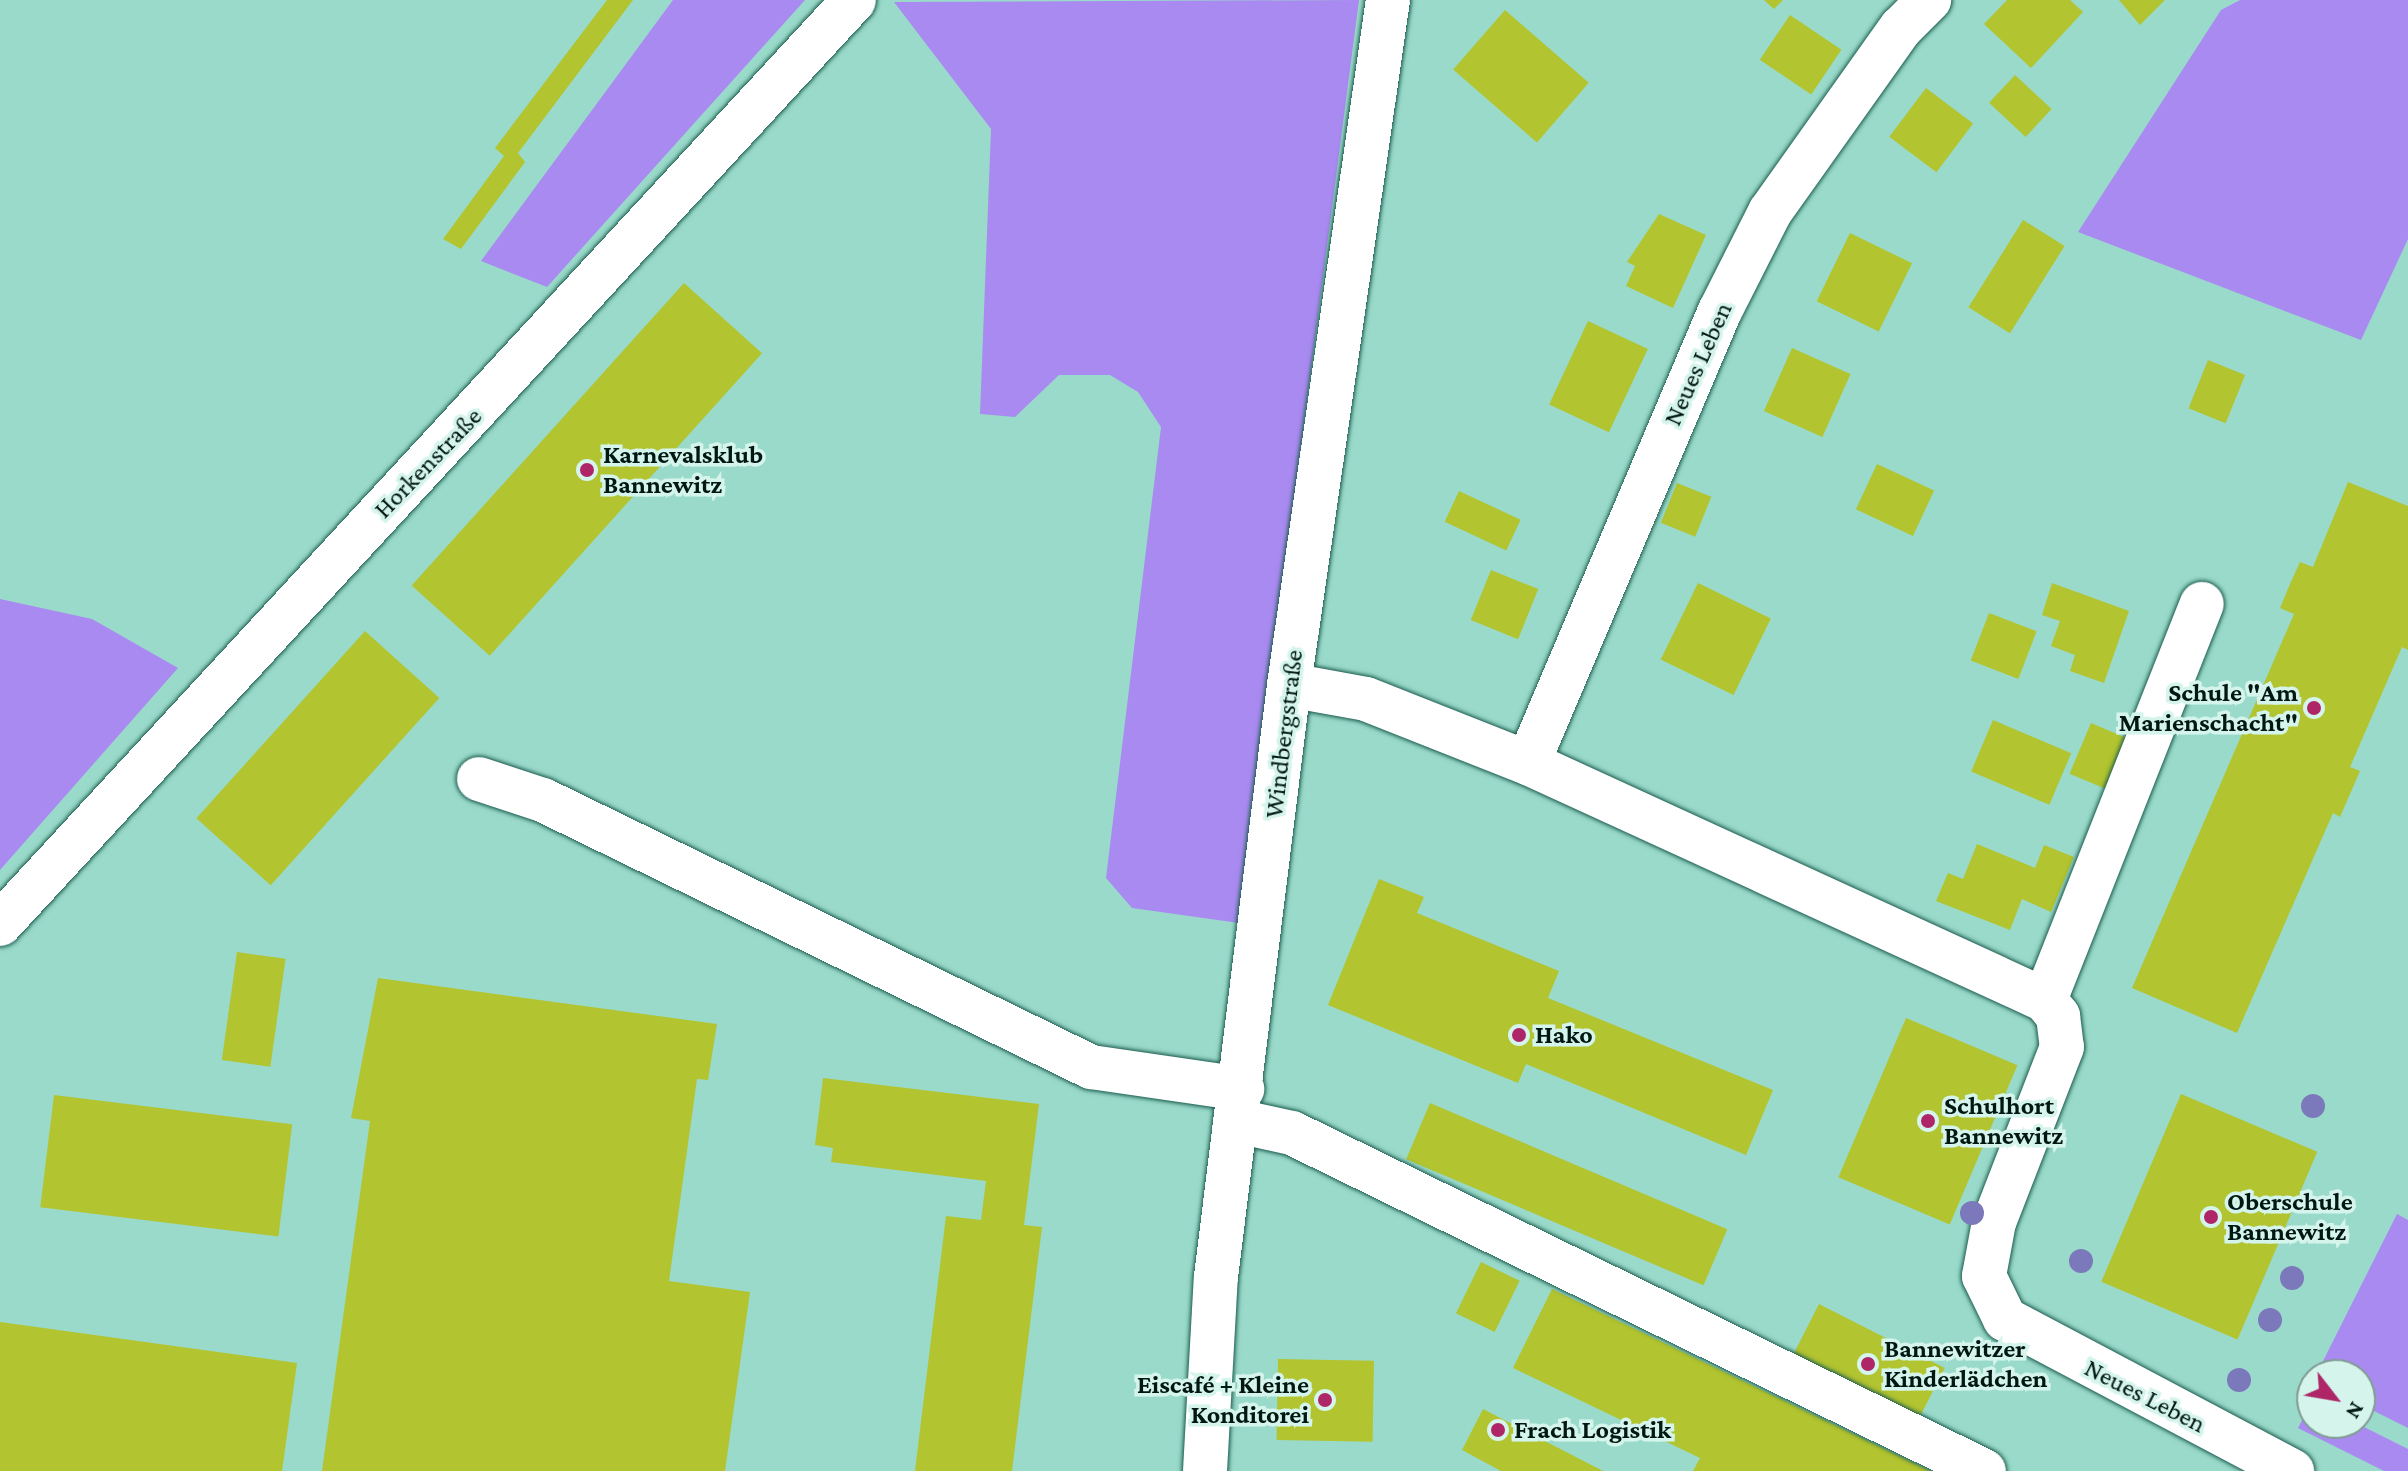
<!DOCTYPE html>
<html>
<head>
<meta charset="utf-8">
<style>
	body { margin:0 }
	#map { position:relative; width:2408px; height:1471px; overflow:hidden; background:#9adaca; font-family:"Crimson Pro",serif }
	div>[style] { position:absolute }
	.green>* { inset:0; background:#a98af1 }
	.building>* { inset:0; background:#b2c42f; transform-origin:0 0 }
	.roads { filter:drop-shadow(0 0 2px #1a5c4f) drop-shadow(0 0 2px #1a5c4f) }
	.minor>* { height:44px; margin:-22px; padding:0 22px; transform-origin:22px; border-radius:22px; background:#fff }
	.trees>* { width:24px; height:24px; margin:-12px; border-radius:50%; background:#7b79bb }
	.dots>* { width:22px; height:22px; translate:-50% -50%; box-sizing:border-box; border:4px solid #d5f4eb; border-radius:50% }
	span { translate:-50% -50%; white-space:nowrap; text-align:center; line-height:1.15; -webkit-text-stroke:7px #d5f4eb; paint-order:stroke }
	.street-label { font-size:26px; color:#001712 }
	.poi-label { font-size:26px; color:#001712; font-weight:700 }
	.left { translate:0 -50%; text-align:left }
	.right { translate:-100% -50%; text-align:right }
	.north { position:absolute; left:2296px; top:1359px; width:80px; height:80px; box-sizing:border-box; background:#d5f4eb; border:2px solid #809c94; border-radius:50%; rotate:121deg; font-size:22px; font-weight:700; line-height:32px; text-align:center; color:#001712 }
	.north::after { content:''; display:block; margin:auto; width:28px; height:36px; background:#af2668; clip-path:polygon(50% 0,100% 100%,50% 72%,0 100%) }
</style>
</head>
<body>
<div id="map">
	<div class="green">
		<div style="clip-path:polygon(673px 0,805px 0,547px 287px,481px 261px)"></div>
		<div style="clip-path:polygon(1359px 0,1239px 923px,1132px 908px,1106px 878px,1161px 427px,1138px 392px,1110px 375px,1059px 375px,1015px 417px,980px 414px,991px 129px,894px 2px)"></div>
		<div style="clip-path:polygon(2240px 0,2408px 0,2408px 239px,2361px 340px,2078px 232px,2221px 10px)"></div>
		<div style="clip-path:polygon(0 599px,92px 619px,178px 668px,0 870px)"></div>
		<div style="clip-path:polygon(2397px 1214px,2408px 1220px,2408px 1428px,2360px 1404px,2360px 1375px,2316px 1375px)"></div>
		<div style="clip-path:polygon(2312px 1401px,2312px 1423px,2356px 1423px,2408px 1449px,2408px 1471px,2384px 1471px,2298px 1428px)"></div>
	</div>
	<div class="building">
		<div style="clip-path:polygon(607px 0,633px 0,518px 153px,525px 162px,461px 249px,443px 239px,504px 156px,495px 148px)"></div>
		<div style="clip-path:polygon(1764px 0,1783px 0,1774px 9px)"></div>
		<div style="clip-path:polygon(2007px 0,2070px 0,2083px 12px,2031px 68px,1984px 24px)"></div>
		<div style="clip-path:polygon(2119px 0,2165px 0,2140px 25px)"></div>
		<div style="left:1505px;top:10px;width:111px;height:79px;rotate:41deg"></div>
		<div style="left:1790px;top:15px;width:62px;height:54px;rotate:34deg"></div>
		<div style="left:2015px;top:75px;width:50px;height:38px;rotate:43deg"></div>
		<div style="left:1926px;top:88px;width:59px;height:61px;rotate:37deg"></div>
		<div style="clip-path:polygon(1659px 214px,1706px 235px,1673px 308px,1626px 286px,1635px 266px,1627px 262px)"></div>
		<div style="left:2023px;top:220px;width:49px;height:103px;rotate:32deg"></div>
		<div style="left:1850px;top:233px;width:69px;height:76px;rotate:26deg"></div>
		<div style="left:684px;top:283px;width:105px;height:407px;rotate:42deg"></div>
		<div style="left:1588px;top:321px;width:66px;height:92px;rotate:25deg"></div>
		<div style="left:1792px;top:348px;width:64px;height:69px;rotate:24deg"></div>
		<div style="left:2208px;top:360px;width:40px;height:52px;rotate:22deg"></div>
		<div style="left:1877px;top:464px;width:63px;height:50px;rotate:25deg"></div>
		<div style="clip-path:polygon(2348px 482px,2408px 506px,2408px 650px,2402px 647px,2350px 767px,2360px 771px,2340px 817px,2333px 813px,2237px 1033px,2132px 988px,2294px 614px,2280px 608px,2290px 584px,2300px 562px,2313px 567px)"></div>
		<div style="left:1677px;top:483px;width:37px;height:43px;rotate:22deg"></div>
		<div style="left:1459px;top:491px;width:68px;height:34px;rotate:25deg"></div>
		<div style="left:1491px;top:570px;width:51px;height:54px;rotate:22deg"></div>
		<div style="left:1698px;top:583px;width:81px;height:85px;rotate:26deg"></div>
		<div style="clip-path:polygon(2052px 583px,2129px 611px,2104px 683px,2070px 671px,2075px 655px,2051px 646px,2060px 621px,2042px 615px)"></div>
		<div style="left:1989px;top:613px;width:51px;height:51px;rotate:21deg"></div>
		<div style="left:365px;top:631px;width:100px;height:252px;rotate:42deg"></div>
		<div style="left:1993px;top:720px;width:85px;height:56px;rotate:23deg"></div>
		<div style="left:2091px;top:723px;width:39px;height:55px;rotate:23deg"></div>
		<div style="clip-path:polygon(1977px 844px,2035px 868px,2044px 845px,2074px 857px,2051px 912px,2022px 899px,2010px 930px,1936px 901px,1948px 873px,1963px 879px)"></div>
		<div style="clip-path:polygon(1379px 879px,1424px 897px,1417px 913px,1559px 971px,1548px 998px,1773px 1090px,1746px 1155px,1526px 1064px,1518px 1083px,1328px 1005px)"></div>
		<div style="left:237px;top:952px;width:49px;height:109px;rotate:8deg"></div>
		<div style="clip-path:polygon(378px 978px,717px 1024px,708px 1080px,697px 1079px,669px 1281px,750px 1292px,725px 1471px,322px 1471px,370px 1121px,351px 1118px)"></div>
		<div style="left:1906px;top:1018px;width:121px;height:173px;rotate:23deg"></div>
		<div style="clip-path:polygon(823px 1078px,1039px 1104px,1024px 1225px,1042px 1227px,1012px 1471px,915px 1471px,946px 1216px,981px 1220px,986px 1181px,831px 1162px,833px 1148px,815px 1145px)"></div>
		<div style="left:2181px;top:1094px;width:148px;height:204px;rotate:23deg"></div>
		<div style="left:54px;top:1095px;width:240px;height:113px;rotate:7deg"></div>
		<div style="left:1430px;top:1103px;width:323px;height:61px;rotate:23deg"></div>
		<div style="left:1481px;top:1262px;width:43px;height:57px;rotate:26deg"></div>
		<div style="clip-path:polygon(1552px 1289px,1931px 1471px,1693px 1471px,1700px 1458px,1513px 1368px)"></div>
		<div style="left:1819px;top:1304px;width:141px;height:63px;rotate:27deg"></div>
		<div style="clip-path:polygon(0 1322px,297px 1363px,282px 1471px,0 1471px)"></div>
		<div style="left:1278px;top:1359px;width:96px;height:81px;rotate:1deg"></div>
		<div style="clip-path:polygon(1483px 1409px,1603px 1471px,1501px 1471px,1462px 1450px)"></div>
	</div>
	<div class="roads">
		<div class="minor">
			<div style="left:1289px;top:685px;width:78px;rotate:10.3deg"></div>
			<div style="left:1366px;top:699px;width:174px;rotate:21.6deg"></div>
			<div style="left:1528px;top:763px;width:569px;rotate:24.63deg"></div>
			<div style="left:2045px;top:1000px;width:21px;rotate:51deg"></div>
			<div style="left:2058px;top:1016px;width:31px;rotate:83deg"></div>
			<div style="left:2062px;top:1047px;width:188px;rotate:111.2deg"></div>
			<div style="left:1994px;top:1222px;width:55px;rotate:100.5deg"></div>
			<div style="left:1984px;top:1276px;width:48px;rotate:64deg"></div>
			<div style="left:2005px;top:1319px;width:325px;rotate:27.9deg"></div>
			<div style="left:1528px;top:763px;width:491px;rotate:-67deg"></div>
			<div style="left:1720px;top:311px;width:111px;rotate:-63.2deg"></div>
			<div style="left:1770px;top:212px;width:226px;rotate:-54.6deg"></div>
			<div style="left:1901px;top:28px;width:40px;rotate:-45deg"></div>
			<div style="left:479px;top:779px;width:67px;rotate:18.2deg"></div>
			<div style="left:543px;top:800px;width:610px;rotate:25.98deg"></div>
			<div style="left:1091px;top:1067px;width:153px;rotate:8.3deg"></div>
			<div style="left:0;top:924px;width:1258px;rotate:-47.25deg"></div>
			<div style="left:2045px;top:1000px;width:426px;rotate:-68.4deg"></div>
			<div style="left:1237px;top:1121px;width:56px;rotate:12.3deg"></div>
			<div style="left:1292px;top:1133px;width:770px;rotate:26.03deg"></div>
			<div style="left:1205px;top:1471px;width:194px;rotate:-86.8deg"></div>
			<div style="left:1216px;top:1277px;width:596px;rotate:-82.97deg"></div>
			<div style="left:1289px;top:685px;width:692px;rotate:-81.78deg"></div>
		</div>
	</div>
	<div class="trees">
		<div style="left:2313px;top:1106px"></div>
		<div style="left:1972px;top:1213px"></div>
		<div style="left:2081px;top:1261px"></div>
		<div style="left:2292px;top:1278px"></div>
		<div style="left:2270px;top:1320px"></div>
		<div style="left:2239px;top:1380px"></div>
	</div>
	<div class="dots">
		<div style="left:587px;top:470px;background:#af2668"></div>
		<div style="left:2314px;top:708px;background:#af2668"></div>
		<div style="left:1519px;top:1035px;background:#af2668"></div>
		<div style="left:1928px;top:1121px;background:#af2668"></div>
		<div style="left:2211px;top:1217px;background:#af2668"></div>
		<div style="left:1868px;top:1364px;background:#af2668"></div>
		<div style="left:1325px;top:1400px;background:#af2668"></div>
		<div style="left:1498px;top:1430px;background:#af2668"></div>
	</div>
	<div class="street-label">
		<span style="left:1698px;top:364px;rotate:-66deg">Neues Leben</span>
		<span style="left:428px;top:463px;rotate:-46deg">Horkenstraße</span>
		<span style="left:1284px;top:734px;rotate:-83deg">Windbergstraße</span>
		<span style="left:2145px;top:1396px;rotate:27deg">Neues Leben</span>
	</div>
	<div class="poi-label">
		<span class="left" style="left:603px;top:470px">Karnevalsklub<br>Bannewitz</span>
		<span class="right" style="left:2298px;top:708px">Schule "Am<br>Marienschacht"</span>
		<span class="left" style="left:1535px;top:1035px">Hako</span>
		<span class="left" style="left:1944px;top:1121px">Schulhort<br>Bannewitz</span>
		<span class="left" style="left:2227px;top:1217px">Oberschule<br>Bannewitz</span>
		<span class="left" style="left:1884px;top:1364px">Bannewitzer<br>Kinderlädchen</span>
		<span class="right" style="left:1309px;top:1400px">Eiscafé + Kleine<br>Konditorei</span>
		<span class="left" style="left:1514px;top:1430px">Frach Logistik</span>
	</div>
	<div class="north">N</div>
</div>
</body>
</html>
